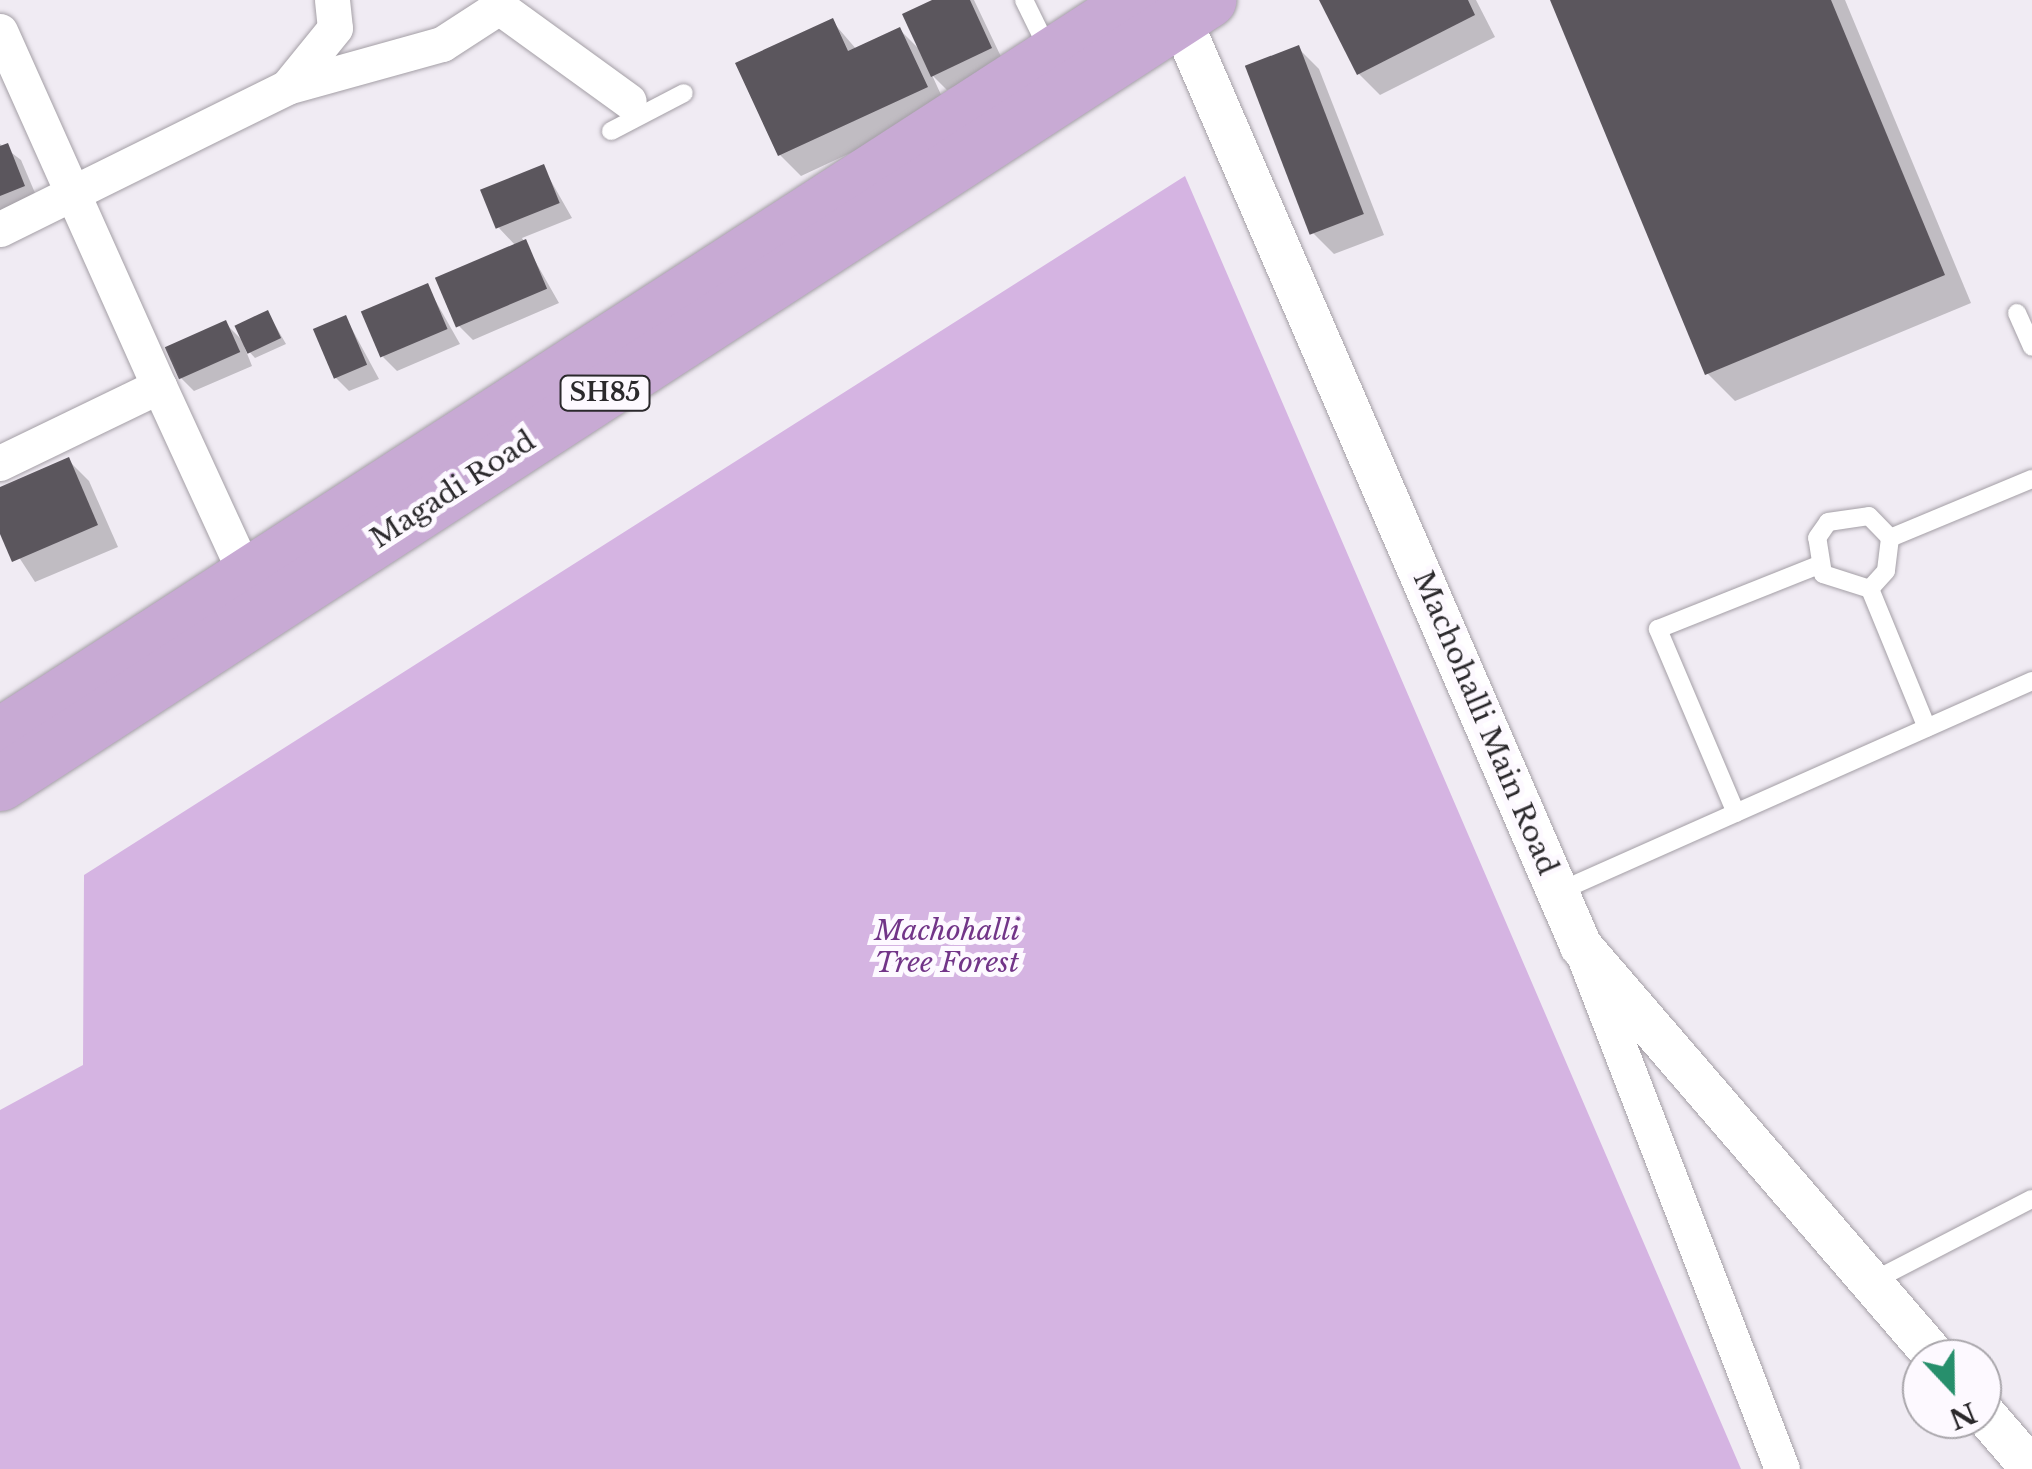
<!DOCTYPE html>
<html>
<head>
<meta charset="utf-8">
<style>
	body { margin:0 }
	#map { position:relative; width:2032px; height:1469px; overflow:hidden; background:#f0ebf3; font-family:"Libre Baskerville",serif }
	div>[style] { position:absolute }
	.green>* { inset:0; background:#d5b4e2 }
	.shadow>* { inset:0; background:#0003 }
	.building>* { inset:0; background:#5b565d; transform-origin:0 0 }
	.roads { filter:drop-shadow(0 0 2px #a49fa6) drop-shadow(0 0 2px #a49fa6) }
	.service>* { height:18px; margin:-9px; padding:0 9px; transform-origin:9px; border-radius:9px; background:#fff }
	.minor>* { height:35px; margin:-17.5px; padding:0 17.5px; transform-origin:17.5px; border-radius:17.5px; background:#fff }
	.tertiary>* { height:42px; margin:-21px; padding:0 21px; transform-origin:21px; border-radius:21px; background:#fff }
	.primary>* { height:55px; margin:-27.5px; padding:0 27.5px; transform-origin:27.5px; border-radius:27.5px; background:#c8aad4 }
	span { translate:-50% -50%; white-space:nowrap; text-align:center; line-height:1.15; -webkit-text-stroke:10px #fdf9ff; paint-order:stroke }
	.shield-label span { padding:2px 8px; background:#fdf9ff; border:2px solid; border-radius:8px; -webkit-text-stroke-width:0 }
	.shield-label { font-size:25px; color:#2b292c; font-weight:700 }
	.street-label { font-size:28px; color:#2b292c }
	.park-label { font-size:28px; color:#723588; font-style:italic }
	.north { position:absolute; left:1902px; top:1339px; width:100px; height:100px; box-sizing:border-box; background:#fdf9ff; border:2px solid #a9a6ab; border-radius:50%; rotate:158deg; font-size:28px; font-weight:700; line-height:40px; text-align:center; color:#2b292c }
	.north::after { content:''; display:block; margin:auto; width:35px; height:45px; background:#278f6c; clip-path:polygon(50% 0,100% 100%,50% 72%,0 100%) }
</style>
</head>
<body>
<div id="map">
	<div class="green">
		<div style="clip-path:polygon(1185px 176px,1741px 1469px,0 1469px,0 1110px,83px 1065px,84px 875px)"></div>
	</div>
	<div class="shadow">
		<div style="clip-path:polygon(938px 0,974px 0,1004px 63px,947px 90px,932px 75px,947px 108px,801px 176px,780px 155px,832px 21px,857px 50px,900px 30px,921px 51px)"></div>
		<div style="clip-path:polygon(1323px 0,1476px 0,1495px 37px,1380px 95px,1359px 74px)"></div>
		<div style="clip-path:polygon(1552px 0,1845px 0,1971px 303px,1735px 401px,1707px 373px)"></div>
		<div style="clip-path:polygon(1298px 48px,1319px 69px,1384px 235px,1334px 254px,1313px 233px)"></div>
		<div style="clip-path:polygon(0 144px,21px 160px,38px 200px,0 215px)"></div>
		<div style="clip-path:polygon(543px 167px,572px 218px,522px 238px,559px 303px,473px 340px,459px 326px,516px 246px,499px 228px)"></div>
		<div style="clip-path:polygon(427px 286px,460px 344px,397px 371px,383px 357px)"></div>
		<div style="clip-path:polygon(268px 313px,286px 344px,255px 358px,244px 346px,252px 366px,194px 391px,180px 377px,225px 323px,244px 342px)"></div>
		<div style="clip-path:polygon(346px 318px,379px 379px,349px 391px,335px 377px)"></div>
		<div style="clip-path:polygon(68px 460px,89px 481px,118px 547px,35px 582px,0 528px,0 490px)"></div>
	</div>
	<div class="building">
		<div style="clip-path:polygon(932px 0,970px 0,992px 48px,931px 77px,902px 14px)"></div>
		<div style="clip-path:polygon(1319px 0,1468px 0,1475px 15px,1357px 75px)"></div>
		<div style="clip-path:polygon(1550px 0,1831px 0,1945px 275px,1705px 375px)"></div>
		<div style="clip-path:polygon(833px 18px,848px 51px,900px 27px,928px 87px,778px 156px,735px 63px)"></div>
		<div style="left:1299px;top:45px;width:181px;height:58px;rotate:69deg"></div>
		<div style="clip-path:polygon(8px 143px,25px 186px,0 196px,0 146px)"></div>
		<div style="left:544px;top:164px;width:42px;height:69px;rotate:68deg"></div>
		<div style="left:526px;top:239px;width:54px;height:99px;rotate:67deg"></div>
		<div style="left:428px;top:283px;width:50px;height:73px;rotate:67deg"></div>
		<div style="left:268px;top:310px;width:31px;height:37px;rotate:65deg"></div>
		<div style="left:346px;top:315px;width:54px;height:36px;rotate:67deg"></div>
		<div style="left:226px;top:320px;width:35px;height:67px;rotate:66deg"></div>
		<div style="clip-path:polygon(69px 457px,98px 525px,12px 562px,0 534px,0 487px)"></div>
	</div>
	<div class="roads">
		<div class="service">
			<div style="left:1024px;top:0;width:57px;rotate:63.9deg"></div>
			<div style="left:611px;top:131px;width:82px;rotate:-27.5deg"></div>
			<div style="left:2017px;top:313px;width:37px;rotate:66deg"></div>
			<div style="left:1890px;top:538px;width:154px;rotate:-22.6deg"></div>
			<div style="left:1870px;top:589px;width:49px;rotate:-162.3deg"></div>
			<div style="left:1823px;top:574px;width:36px;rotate:-99deg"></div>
			<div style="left:1817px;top:538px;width:19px;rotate:-55deg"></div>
			<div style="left:1828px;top:522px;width:41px;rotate:-8.3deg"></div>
			<div style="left:1869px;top:516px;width:30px;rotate:46deg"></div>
			<div style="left:1890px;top:538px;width:33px;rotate:97deg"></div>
			<div style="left:1886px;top:571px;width:24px;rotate:132deg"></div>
			<div style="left:1870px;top:589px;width:150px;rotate:67.7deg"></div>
			<div style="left:1736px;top:813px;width:200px;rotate:-113deg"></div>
			<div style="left:1658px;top:629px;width:173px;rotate:-21.7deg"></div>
			<div style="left:1558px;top:892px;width:519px;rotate:-24deg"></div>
			<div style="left:1871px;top:1282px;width:181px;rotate:-27.3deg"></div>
		</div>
		<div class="minor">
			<div style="left:332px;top:0;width:28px;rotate:84deg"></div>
			<div style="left:335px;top:28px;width:76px;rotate:129.1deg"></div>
			<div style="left:287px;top:87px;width:161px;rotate:-15.5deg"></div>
			<div style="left:442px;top:44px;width:68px;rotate:-33deg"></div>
			<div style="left:499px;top:7px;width:160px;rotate:35.9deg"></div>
			<div style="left:0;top:31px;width:389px;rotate:65.9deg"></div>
			<div style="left:159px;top:386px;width:177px;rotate:154.2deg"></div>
			<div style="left:0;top:229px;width:320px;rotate:-26.3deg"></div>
			<div style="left:159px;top:386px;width:208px;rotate:65.3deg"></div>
			<div style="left:1586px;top:961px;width:544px;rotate:68.9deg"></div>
		</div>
		<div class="tertiary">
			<div style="left:1172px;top:0;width:1031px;rotate:66.62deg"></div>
			<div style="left:1581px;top:946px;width:545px;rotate:49.24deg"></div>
			<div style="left:1982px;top:1411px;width:77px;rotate:49.2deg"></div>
		</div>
		<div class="primary">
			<div style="left:0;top:735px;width:1354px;rotate:-32.88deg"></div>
			<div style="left:0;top:783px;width:1440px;rotate:-32.95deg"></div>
		</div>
	</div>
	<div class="shield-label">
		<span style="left:605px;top:393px">SH85</span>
	</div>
	<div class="street-label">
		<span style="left:453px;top:490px;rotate:-33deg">Magadi Road</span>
		<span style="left:1485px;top:723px;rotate:67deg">Machohalli Main Road</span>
	</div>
	<div class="park-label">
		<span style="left:947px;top:947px">Machohalli<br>Tree Forest</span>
	</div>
	<div class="north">N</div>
</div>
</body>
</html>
